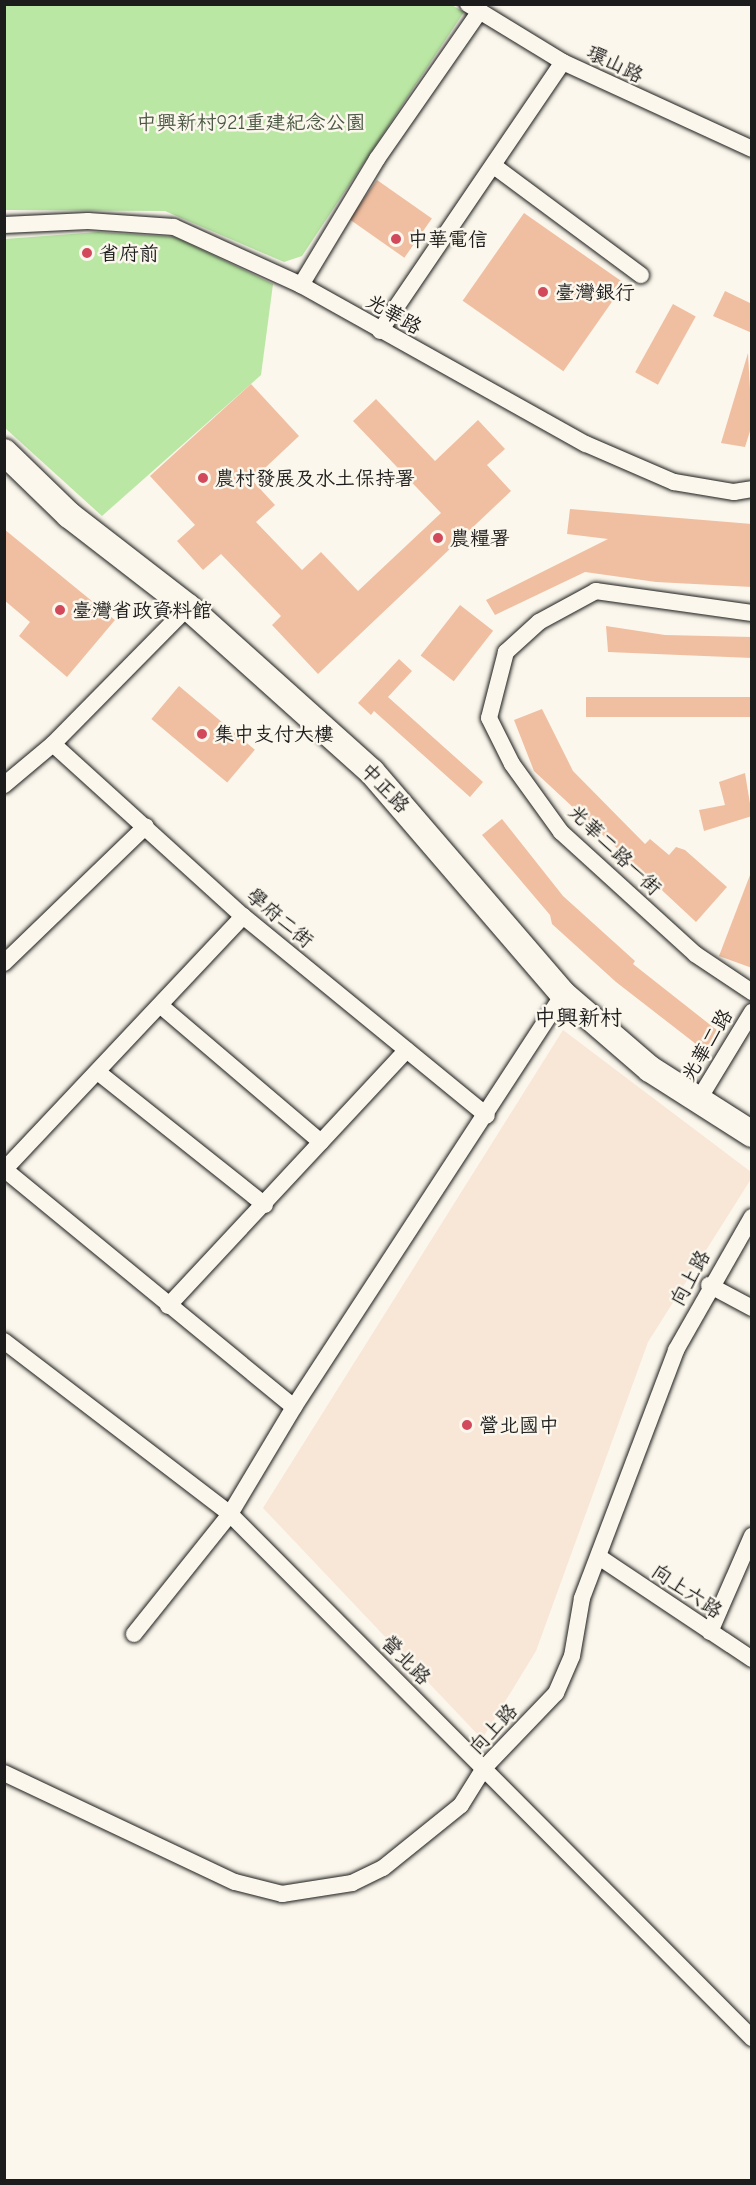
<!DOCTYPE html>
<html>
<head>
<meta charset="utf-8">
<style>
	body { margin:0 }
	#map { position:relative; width:756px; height:2185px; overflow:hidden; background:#fbf7ec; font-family:"Comic Neue","LXGW WenKai TC",sans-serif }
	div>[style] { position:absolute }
	.built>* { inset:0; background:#f8e6d6 }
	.green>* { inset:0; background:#bae7a4 }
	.building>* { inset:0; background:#f0bfa1; transform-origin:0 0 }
	.roads { filter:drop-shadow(0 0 2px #1c1c1c) drop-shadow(0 0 2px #1c1c1c) }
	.minor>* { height:16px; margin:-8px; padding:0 8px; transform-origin:8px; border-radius:8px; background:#fbf7ec }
	.primary>* { height:26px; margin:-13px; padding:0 13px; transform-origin:13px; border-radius:13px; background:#fbf7ec }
	.dots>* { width:16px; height:16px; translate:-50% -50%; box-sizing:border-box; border:3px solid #fbf7ec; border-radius:50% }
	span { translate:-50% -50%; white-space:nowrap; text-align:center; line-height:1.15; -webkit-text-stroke:5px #fbf7ec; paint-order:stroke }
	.street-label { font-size:20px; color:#1c1c1c }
	.park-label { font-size:20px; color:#4b5945 }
	.poi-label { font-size:20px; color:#1c1c1c }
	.left { translate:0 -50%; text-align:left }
	.quarter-label { font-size:22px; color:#1c1c1c }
	.frame { position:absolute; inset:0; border:6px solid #1c1c1c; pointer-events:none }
</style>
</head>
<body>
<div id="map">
	<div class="built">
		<div style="clip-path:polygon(563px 1030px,751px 1172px,751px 1179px,648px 1342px,536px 1651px,482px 1739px,263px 1508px)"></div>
	</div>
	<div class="green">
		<div style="clip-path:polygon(450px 4px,464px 12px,302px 256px,284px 262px,165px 211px,5px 210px,5px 5px)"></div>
		<div style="clip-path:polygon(98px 232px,175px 237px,273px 284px,261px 375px,102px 516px,5px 428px,5px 239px)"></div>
	</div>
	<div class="building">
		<div style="left:377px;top:180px;width:67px;height:48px;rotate:35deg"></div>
		<div style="left:524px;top:213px;width:123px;height:107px;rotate:35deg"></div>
		<div style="clip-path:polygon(725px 291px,752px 304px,752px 333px,713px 316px)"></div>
		<div style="left:673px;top:304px;width:26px;height:78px;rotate:29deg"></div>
		<div style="clip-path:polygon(748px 353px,752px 425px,745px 447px,721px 443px)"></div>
		<div style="clip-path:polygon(251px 384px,299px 436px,252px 480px,275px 505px,256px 522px,302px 570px,321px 552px,358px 591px,441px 513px,353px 421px,376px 399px,435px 461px,478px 420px,505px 449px,487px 465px,511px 491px,318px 674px,272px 625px,281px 616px,221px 554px,203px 570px,177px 541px,195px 525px,150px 476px)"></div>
		<div style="clip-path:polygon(570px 509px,752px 524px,752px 587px,656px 582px,585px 572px,495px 615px,486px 600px,608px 539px,567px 534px)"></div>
		<div style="clip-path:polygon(4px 529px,115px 620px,67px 677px,19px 636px,30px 622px,4px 600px)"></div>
		<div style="left:460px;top:605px;width:42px;height:64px;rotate:38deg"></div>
		<div style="clip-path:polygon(606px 626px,665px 635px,752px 637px,752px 658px,608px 652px)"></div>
		<div style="clip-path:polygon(399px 659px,412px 671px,388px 697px,483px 782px,470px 797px,374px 711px,371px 715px,358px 703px)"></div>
		<div style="left:179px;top:686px;width:99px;height:43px;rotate:40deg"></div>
		<div style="left:752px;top:697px;width:20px;height:166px;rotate:90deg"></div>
		<div style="clip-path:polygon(542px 709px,573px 771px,645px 844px,650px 839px,669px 855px,676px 847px,685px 850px,727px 887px,696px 922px,534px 771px,514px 720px)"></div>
		<div style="clip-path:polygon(745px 773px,752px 816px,704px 831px,699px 810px,725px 805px,719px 782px)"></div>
		<div style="clip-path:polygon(502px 819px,563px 896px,635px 961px,633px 964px,718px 1031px,705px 1051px,616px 982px,552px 924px,550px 915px,482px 835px)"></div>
		<div style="clip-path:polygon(750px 875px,752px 875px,752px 968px,719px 956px)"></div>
	</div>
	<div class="roads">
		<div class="minor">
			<div style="left:468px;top:4px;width:111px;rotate:31.4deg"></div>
			<div style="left:563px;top:62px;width:208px;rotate:24.7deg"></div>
			<div style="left:494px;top:166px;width:183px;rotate:36.6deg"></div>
			<div style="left:4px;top:225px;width:84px;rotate:-2.7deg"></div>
			<div style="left:88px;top:221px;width:86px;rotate:4deg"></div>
			<div style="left:174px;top:227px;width:140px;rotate:24.5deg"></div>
			<div style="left:301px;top:285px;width:326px;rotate:29.2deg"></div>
			<div style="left:586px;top:444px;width:96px;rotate:23.4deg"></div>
			<div style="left:674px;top:482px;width:61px;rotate:9.5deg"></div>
			<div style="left:734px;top:492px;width:18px;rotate:-9deg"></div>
			<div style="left:301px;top:285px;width:147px;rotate:-58.9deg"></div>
			<div style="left:377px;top:159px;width:180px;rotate:-55.2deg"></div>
			<div style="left:380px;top:331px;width:325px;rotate:-55.8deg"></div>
			<div style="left:752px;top:613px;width:158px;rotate:-172deg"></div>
			<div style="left:596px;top:591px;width:65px;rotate:151.5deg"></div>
			<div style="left:539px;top:622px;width:45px;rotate:137.7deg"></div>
			<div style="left:506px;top:652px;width:68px;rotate:104.4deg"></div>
			<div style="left:489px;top:718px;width:51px;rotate:63.4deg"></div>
			<div style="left:512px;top:764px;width:84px;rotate:54.2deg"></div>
			<div style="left:561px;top:832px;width:181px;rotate:42.3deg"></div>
			<div style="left:695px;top:954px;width:69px;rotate:33.7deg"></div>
			<div style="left:53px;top:744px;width:256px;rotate:42.2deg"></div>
			<div style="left:243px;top:916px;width:315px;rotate:39.3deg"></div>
			<div style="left:4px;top:785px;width:64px;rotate:-39.9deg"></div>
			<div style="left:53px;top:744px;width:192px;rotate:-45.4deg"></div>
			<div style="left:4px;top:963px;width:197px;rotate:-44deg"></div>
			<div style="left:161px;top:1006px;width:210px;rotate:40.4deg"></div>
			<div style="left:99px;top:1073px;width:212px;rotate:38.5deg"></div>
			<div style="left:699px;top:1099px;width:102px;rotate:-58.7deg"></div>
			<div style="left:4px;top:1169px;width:375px;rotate:39.4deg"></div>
			<div style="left:4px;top:1170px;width:349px;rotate:-46.7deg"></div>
			<div style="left:709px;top:1285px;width:49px;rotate:28.1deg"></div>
			<div style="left:168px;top:1306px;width:350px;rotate:-47deg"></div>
			<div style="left:4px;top:1341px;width:285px;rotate:37.4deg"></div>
			<div style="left:230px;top:1514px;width:740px;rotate:45.11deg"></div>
			<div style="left:599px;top:1557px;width:184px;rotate:33.7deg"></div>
			<div style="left:710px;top:1632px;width:105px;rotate:-66.4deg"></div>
			<div style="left:134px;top:1634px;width:154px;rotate:-51.3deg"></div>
			<div style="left:230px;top:1514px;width:125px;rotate:-59.1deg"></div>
			<div style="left:294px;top:1407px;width:493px;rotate:-56.9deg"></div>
			<div style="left:4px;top:1773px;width:255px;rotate:25.3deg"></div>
			<div style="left:235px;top:1882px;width:49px;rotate:14.3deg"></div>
			<div style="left:282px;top:1894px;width:71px;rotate:-8.9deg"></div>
			<div style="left:352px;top:1883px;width:34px;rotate:-26deg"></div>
			<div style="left:383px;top:1868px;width:100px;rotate:-38.9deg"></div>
			<div style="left:461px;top:1805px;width:44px;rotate:-58.1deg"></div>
			<div style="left:484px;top:1768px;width:104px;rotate:-46.2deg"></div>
			<div style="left:556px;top:1693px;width:40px;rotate:-66.6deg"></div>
			<div style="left:572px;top:1656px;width:59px;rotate:-80.2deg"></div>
			<div style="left:582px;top:1598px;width:265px;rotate:-69.2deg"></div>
			<div style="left:676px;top:1350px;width:153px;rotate:-60.3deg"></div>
		</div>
		<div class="primary">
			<div style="left:4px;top:452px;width:91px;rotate:44.1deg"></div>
			<div style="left:69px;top:515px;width:150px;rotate:37.7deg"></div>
			<div style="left:188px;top:607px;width:247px;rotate:41.9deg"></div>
			<div style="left:372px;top:772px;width:293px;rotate:49.3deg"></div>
			<div style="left:563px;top:994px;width:115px;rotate:40.8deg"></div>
			<div style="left:650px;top:1069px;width:121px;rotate:32.5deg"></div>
		</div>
	</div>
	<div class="dots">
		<div style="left:396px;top:239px;background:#d1495b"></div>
		<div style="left:87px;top:253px;background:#d1495b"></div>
		<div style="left:543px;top:292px;background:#d1495b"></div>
		<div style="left:203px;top:478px;background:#d1495b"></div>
		<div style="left:438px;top:538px;background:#d1495b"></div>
		<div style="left:60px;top:610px;background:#d1495b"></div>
		<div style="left:202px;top:734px;background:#d1495b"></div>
		<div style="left:467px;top:1425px;background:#d1495b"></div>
	</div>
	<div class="street-label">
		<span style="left:615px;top:64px;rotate:26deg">環山路</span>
		<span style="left:394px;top:314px;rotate:30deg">光華路</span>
		<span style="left:385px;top:788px;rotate:46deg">中正路</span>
		<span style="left:615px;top:850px;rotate:44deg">光華二路一街</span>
		<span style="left:280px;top:918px;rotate:40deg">學府二街</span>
		<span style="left:707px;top:1045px;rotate:-59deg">光華二路</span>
		<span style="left:690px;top:1278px;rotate:-61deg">向上路</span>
		<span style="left:687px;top:1591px;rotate:34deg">向上六路</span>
		<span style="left:406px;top:1660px;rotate:45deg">營北路</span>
		<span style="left:493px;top:1729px;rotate:-47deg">向上路</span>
	</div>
	<div class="park-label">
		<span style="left:251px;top:122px">中興新村921重建紀念公園</span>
	</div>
	<div class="poi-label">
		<span class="left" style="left:408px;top:239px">中華電信</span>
		<span class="left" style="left:99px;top:253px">省府前</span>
		<span class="left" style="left:555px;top:292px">臺灣銀行</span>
		<span class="left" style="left:215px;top:478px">農村發展及水土保持署</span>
		<span class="left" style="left:450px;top:538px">農糧署</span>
		<span class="left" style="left:72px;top:610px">臺灣省政資料館</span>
		<span class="left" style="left:214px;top:734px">集中支付大樓</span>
		<span class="left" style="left:479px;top:1425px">營北國中</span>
	</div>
	<div class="quarter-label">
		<span style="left:578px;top:1019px">中興新村</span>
	</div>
	<div class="frame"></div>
</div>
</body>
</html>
